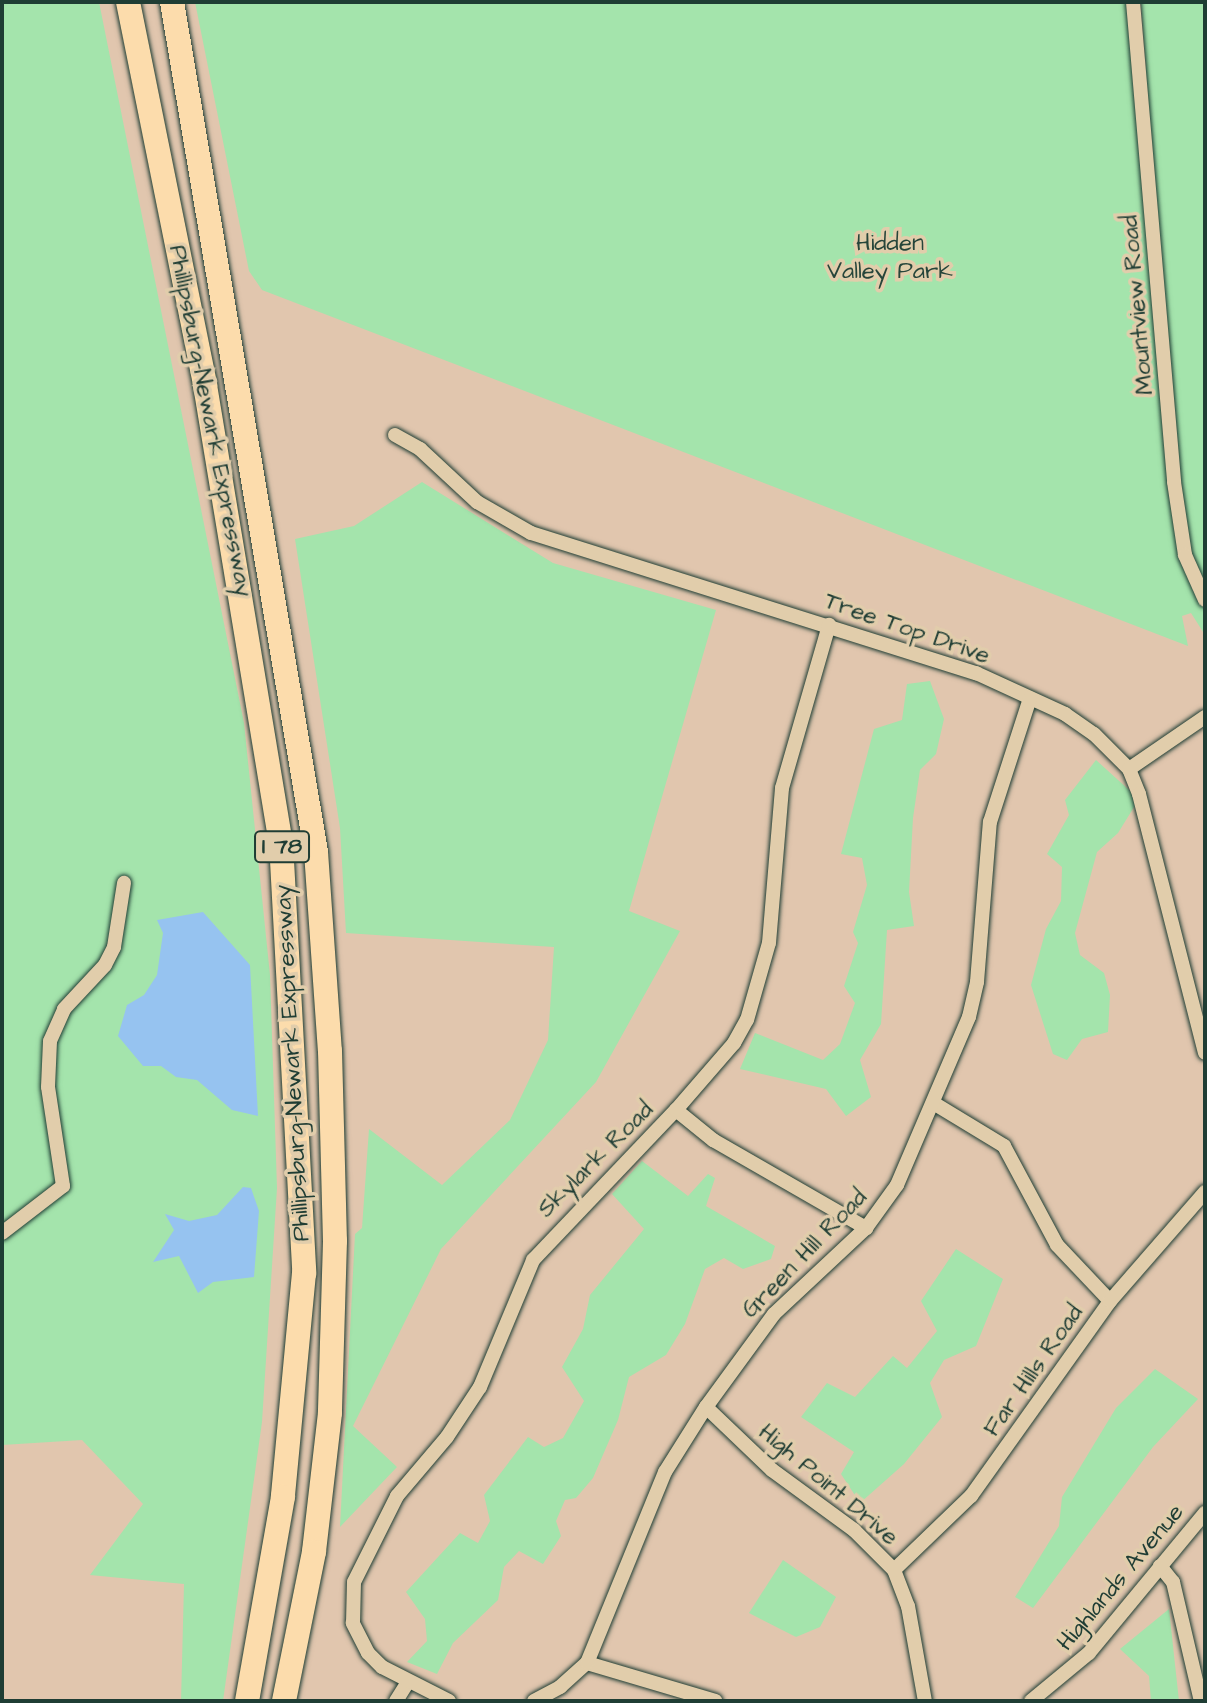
<!DOCTYPE html>
<html>
<head>
<meta charset="utf-8">
<style>
	body { margin:0 }
	#map { position:relative; width:1207px; height:1703px; overflow:hidden; background:#e1c6ae; font-family:"Architects Daughter",sans-serif }
	div>[style] { position:absolute }
	.green>* { inset:0; background:#a4e4ac }
	.water>* { inset:0; background:#96c3f0 }
	.roads { filter:drop-shadow(0 0 2px #1f3d34) drop-shadow(0 0 2px #1f3d34) }
	.minor>* { height:14px; margin:-7px; padding:0 7px; transform-origin:7px; border-radius:7px; background:#e1cdab }
	.motorway>* { height:24px; margin:-12px; padding:0 12px; transform-origin:12px; border-radius:12px; background:#fcdcac }
	span { translate:-50% -50%; white-space:nowrap; text-align:center; line-height:1.15; -webkit-text-stroke:7px #e1cdab; paint-order:stroke }
	.shield-label span { padding:2px 6px; background:#e1cdab; border:2px solid; border-radius:6px; -webkit-text-stroke-width:0 }
	.shield-label { font-size:22px; color:#1f3d34; font-weight:700 }
	.park-label { font-size:24px; color:#26453a }
	.street-label { font-size:24px; color:#1f3d34 }
	.frame { position:absolute; inset:0; border:4px solid #1f3d34; pointer-events:none }
</style>
</head>
<body>
<div id="map">
	<div class="green">
		<div style="clip-path:polygon(2px 2px,99px 2px,244px 723px,270px 975px,277px 1188px,262px 1422px,223px 1701px,181px 1701px,184px 1584px,90px 1575px,143px 1504px,82px 1440px,2px 1445px)"></div>
		<div style="clip-path:polygon(195px 2px,1126px 2px,1134px 75px,1146px 67px,1141px 2px,1205px 2px,1205px 635px,1191px 613px,1182px 616px,1188px 646px,262px 290px,249px 271px)"></div>
		<div style="clip-path:polygon(422px 482px,553px 563px,716px 610px,629px 911px,680px 931px,596px 1082px,441px 1249px,353px 1426px,397px 1467px,340px 1527px,355px 1234px,362px 1228px,369px 1129px,442px 1185px,510px 1120px,548px 1040px,554px 947px,346px 933px,340px 828px,295px 539px,354px 526px)"></div>
		<div style="clip-path:polygon(930px 681px,944px 719px,936px 754px,920px 770px,913px 818px,909px 892px,914px 926px,887px 930px,881px 1024px,860px 1060px,871px 1097px,846px 1116px,826px 1089px,740px 1069px,755px 1033px,823px 1060px,840px 1044px,855px 1003px,844px 986px,858px 943px,853px 932px,867px 885px,862px 858px,841px 854px,874px 729px,902px 720px,907px 684px)"></div>
		<div style="clip-path:polygon(1096px 760px,1139px 799px,1118px 833px,1097px 852px,1075px 933px,1080px 955px,1104px 973px,1110px 995px,1108px 1032px,1082px 1039px,1067px 1060px,1053px 1054px,1031px 985px,1046px 929px,1061px 901px,1062px 867px,1047px 854px,1069px 815px,1065px 800px)"></div>
		<div style="clip-path:polygon(642px 1161px,688px 1196px,708px 1174px,715px 1178px,706px 1206px,775px 1246px,771px 1259px,743px 1269px,724px 1258px,705px 1269px,685px 1324px,666px 1355px,629px 1377px,618px 1420px,593px 1478px,576px 1498px,565px 1500px,556px 1521px,561px 1536px,543px 1564px,519px 1551px,504px 1567px,498px 1600px,453px 1643px,437px 1674px,407px 1662px,427px 1641px,425px 1619px,406px 1592px,460px 1533px,478px 1543px,490px 1521px,484px 1495px,528px 1437px,544px 1447px,563px 1438px,584px 1401px,562px 1367px,583px 1329px,590px 1295px,644px 1229px,612px 1194px)"></div>
		<div style="clip-path:polygon(956px 1249px,1003px 1279px,976px 1346px,944px 1360px,930px 1383px,942px 1417px,904px 1464px,860px 1503px,841px 1474px,854px 1452px,801px 1417px,827px 1383px,855px 1397px,893px 1356px,907px 1368px,937px 1331px,921px 1301px)"></div>
		<div style="clip-path:polygon(1155px 1369px,1198px 1399px,1153px 1447px,1033px 1608px,1015px 1597px,1059px 1526px,1062px 1497px,1116px 1408px)"></div>
		<div style="clip-path:polygon(783px 1560px,836px 1597px,820px 1627px,796px 1637px,749px 1613px)"></div>
		<div style="clip-path:polygon(1169px 1609px,1179px 1701px,1151px 1701px,1149px 1676px,1120px 1649px)"></div>
	</div>
	<div class="water">
		<div style="clip-path:polygon(203px 912px,250px 965px,258px 1116px,232px 1110px,197px 1080px,176px 1077px,161px 1066px,143px 1066px,118px 1036px,127px 1005px,144px 995px,157px 975px,163px 933px,157px 920px)"></div>
		<div style="clip-path:polygon(243px 1187px,251px 1188px,259px 1211px,254px 1277px,213px 1282px,198px 1293px,179px 1256px,153px 1262px,174px 1230px,165px 1214px,189px 1221px,217px 1215px)"></div>
	</div>
	<div class="roads">
		<div class="minor">
			<div style="left:1133px;top:2px;width:482px;rotate:85.1deg"></div>
			<div style="left:1174px;top:482px;width:74px;rotate:81.4deg"></div>
			<div style="left:1185px;top:555px;width:49px;rotate:66deg"></div>
			<div style="left:395px;top:435px;width:29px;rotate:29deg"></div>
			<div style="left:420px;top:449px;width:78px;rotate:42.9deg"></div>
			<div style="left:477px;top:502px;width:62px;rotate:29.9deg"></div>
			<div style="left:531px;top:533px;width:467px;rotate:17.5deg"></div>
			<div style="left:976px;top:673px;width:98px;rotate:24.7deg"></div>
			<div style="left:1065px;top:714px;width:35px;rotate:35deg"></div>
			<div style="left:1094px;top:734px;width:49px;rotate:45deg"></div>
			<div style="left:1129px;top:769px;width:27px;rotate:68deg"></div>
			<div style="left:1139px;top:794px;width:267px;rotate:75.7deg"></div>
			<div style="left:1129px;top:769px;width:92px;rotate:-34.4deg"></div>
			<div style="left:935px;top:1104px;width:81px;rotate:31.3deg"></div>
			<div style="left:1004px;top:1146px;width:112px;rotate:61.8deg"></div>
			<div style="left:1057px;top:1245px;width:77px;rotate:46.6deg"></div>
			<div style="left:676px;top:1110px;width:48px;rotate:39deg"></div>
			<div style="left:713px;top:1140px;width:177px;rotate:29.9deg"></div>
			<div style="left:2px;top:1233px;width:77px;rotate:-37.6deg"></div>
			<div style="left:63px;top:1186px;width:100px;rotate:-98.6deg"></div>
			<div style="left:48px;top:1087px;width:46px;rotate:-87.5deg"></div>
			<div style="left:50px;top:1041px;width:35px;rotate:-66deg"></div>
			<div style="left:64px;top:1009px;width:60px;rotate:-47deg"></div>
			<div style="left:105px;top:965px;width:20px;rotate:-63deg"></div>
			<div style="left:114px;top:947px;width:65px;rotate:-81.1deg"></div>
			<div style="left:706px;top:1407px;width:91px;rotate:43.7deg"></div>
			<div style="left:772px;top:1470px;width:102px;rotate:36.2deg"></div>
			<div style="left:854px;top:1530px;width:57px;rotate:45deg"></div>
			<div style="left:894px;top:1570px;width:39px;rotate:69deg"></div>
			<div style="left:908px;top:1606px;width:97px;rotate:79.9deg"></div>
			<div style="left:1160px;top:1566px;width:21px;rotate:51deg"></div>
			<div style="left:1173px;top:1582px;width:122px;rotate:76.8deg"></div>
			<div style="left:894px;top:1570px;width:107px;rotate:-43.9deg"></div>
			<div style="left:971px;top:1496px;width:239px;rotate:-54.5deg"></div>
			<div style="left:1110px;top:1301px;width:145px;rotate:-48.9deg"></div>
			<div style="left:587px;top:1663px;width:134px;rotate:16.5deg"></div>
			<div style="left:396px;top:1701px;width:22px;rotate:-58deg"></div>
			<div style="left:449px;top:1701px;width:75px;rotate:-153.1deg"></div>
			<div style="left:382px;top:1667px;width:20px;rotate:-135deg"></div>
			<div style="left:368px;top:1653px;width:34px;rotate:-117deg"></div>
			<div style="left:353px;top:1623px;width:41px;rotate:-88.6deg"></div>
			<div style="left:354px;top:1582px;width:96px;rotate:-63.4deg"></div>
			<div style="left:397px;top:1496px;width:77px;rotate:-49.7deg"></div>
			<div style="left:447px;top:1437px;width:60px;rotate:-56.6deg"></div>
			<div style="left:480px;top:1387px;width:138px;rotate:-67.3deg"></div>
			<div style="left:533px;top:1260px;width:207px;rotate:-46.4deg"></div>
			<div style="left:676px;top:1110px;width:89px;rotate:-49.1deg"></div>
			<div style="left:734px;top:1043px;width:26px;rotate:-61deg"></div>
			<div style="left:747px;top:1020px;width:80px;rotate:-74.1deg"></div>
			<div style="left:769px;top:943px;width:156px;rotate:-85.2deg"></div>
			<div style="left:782px;top:788px;width:170px;rotate:-73.9deg"></div>
			<div style="left:534px;top:1701px;width:30px;rotate:-28deg"></div>
			<div style="left:560px;top:1687px;width:36px;rotate:-42deg"></div>
			<div style="left:587px;top:1663px;width:206px;rotate:-67.8deg"></div>
			<div style="left:665px;top:1472px;width:77px;rotate:-57.8deg"></div>
			<div style="left:706px;top:1407px;width:115px;rotate:-53.8deg"></div>
			<div style="left:774px;top:1314px;width:126px;rotate:-43.1deg"></div>
			<div style="left:866px;top:1228px;width:53px;rotate:-54.2deg"></div>
			<div style="left:897px;top:1185px;width:183px;rotate:-66.8deg"></div>
			<div style="left:969px;top:1017px;width:36px;rotate:-77deg"></div>
			<div style="left:977px;top:982px;width:161px;rotate:-85.4deg"></div>
			<div style="left:990px;top:822px;width:130px;rotate:-72.1deg"></div>
			<div style="left:1031px;top:1701px;width:75px;rotate:-39.6deg"></div>
			<div style="left:1089px;top:1653px;width:182px;rotate:-50.4deg"></div>
		</div>
		<div class="motorway">
			<div style="left:128px;top:2px;width:391px;rotate:78.6deg"></div>
			<div style="left:205px;top:385px;width:463px;rotate:80.6deg"></div>
			<div style="left:281px;top:842px;width:432px;rotate:86.9deg"></div>
			<div style="left:304px;top:1273px;width:225px;rotate:95.4deg"></div>
			<div style="left:283px;top:1497px;width:207px;rotate:100deg"></div>
			<div style="left:172px;top:2px;width:862px;rotate:80.38deg"></div>
			<div style="left:316px;top:852px;width:199px;rotate:86deg"></div>
			<div style="left:330px;top:1051px;width:190px;rotate:88.5deg"></div>
			<div style="left:335px;top:1241px;width:172px;rotate:91.7deg"></div>
			<div style="left:330px;top:1413px;width:140px;rotate:96.6deg"></div>
			<div style="left:314px;top:1552px;width:152px;rotate:101.4deg"></div>
		</div>
	</div>
	<div class="shield-label">
		<span style="left:282px;top:847px">I 78</span>
	</div>
	<div class="park-label">
		<span style="left:890px;top:258px">Hidden<br>Valley Park</span>
	</div>
	<div class="street-label">
		<span style="left:1138px;top:305px;rotate:-95deg">Mountview Road</span>
		<span style="left:210px;top:421px;rotate:79deg">Phillipsburg-Newark Expressway</span>
		<span style="left:907px;top:629px;rotate:19deg">Tree Top Drive</span>
		<span style="left:293px;top:1063px;rotate:-93deg">Phillipsburg-Newark Expressway</span>
		<span style="left:596px;top:1160px;rotate:-45deg">Skylark Road</span>
		<span style="left:805px;top:1254px;rotate:-46deg">Green Hill Road</span>
		<span style="left:1034px;top:1371px;rotate:-55deg">Far Hills Road</span>
		<span style="left:828px;top:1485px;rotate:40deg">High Point Drive</span>
		<span style="left:1121px;top:1578px;rotate:-50deg">Highlands Avenue</span>
	</div>
	<div class="frame"></div>
</div>
</body>
</html>
